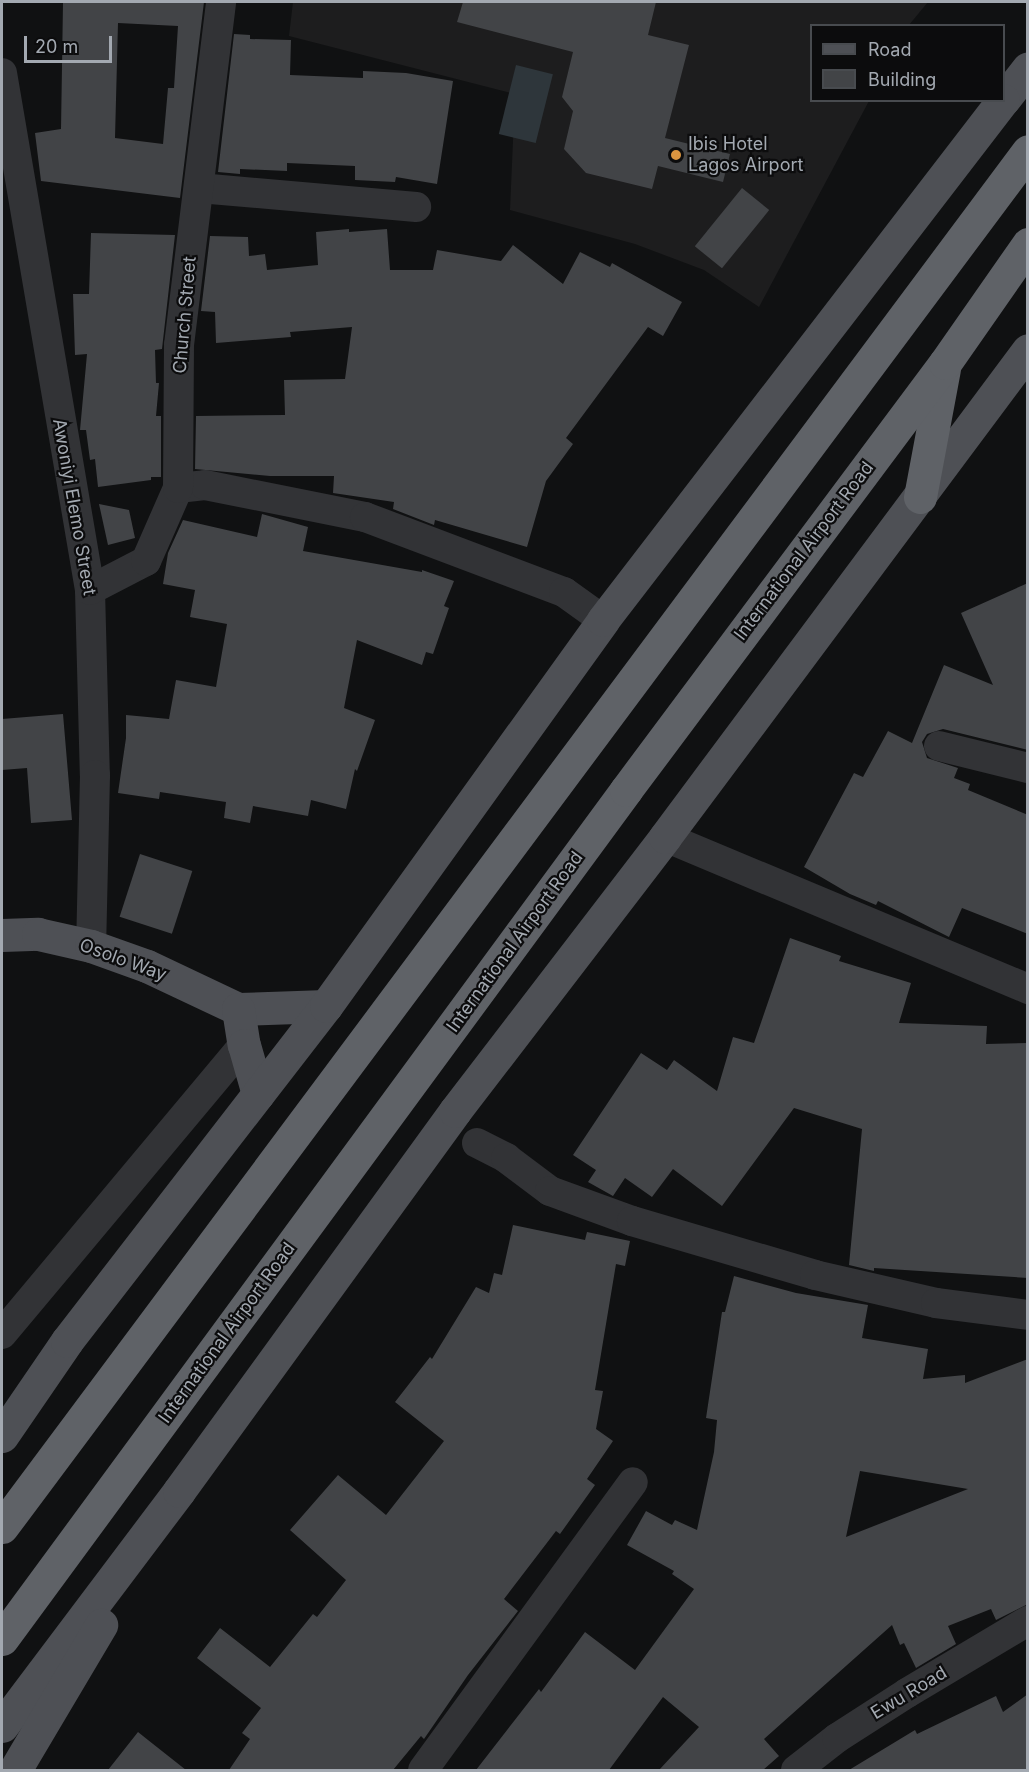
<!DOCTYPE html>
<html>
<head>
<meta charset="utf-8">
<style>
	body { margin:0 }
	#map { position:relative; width:1029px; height:1772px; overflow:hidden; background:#101112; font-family:Inter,sans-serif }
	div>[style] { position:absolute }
	.built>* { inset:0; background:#1d1d1e }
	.water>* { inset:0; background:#2e363b; transform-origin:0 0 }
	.building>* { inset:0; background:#424447; transform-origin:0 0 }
	.minor>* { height:30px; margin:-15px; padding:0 15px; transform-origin:15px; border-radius:15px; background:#323336 }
	.major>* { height:33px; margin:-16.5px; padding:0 16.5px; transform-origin:16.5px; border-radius:16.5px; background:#4e5055 }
	.highway>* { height:33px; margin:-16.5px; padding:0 16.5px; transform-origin:16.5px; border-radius:16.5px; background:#5f6267 }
	.dots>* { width:16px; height:16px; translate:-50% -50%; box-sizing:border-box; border:3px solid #0c0c0d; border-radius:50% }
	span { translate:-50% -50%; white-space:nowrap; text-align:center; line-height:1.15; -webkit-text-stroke:4.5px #0c0c0d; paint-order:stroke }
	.poi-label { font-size:18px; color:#a3a9b1 }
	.left { translate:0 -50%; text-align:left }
	.street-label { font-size:18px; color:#a3a9b1 }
	.frame { position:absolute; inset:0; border:3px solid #a3a9b1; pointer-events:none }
	.legend { position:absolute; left:810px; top:24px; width:195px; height:78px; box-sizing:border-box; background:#0c0c0d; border:2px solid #484b4f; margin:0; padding:8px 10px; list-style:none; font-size:18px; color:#a3a9b1 }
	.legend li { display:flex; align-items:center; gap:12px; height:30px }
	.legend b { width:30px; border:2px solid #484b4f }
	.scale { position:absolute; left:24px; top:36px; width:88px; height:27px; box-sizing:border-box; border:3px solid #a3a9b1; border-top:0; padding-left:8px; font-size:18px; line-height:21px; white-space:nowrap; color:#a3a9b1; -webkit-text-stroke:4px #0c0c0d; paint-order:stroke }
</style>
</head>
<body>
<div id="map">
	<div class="built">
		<div style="clip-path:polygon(293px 2px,928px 2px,909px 25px,812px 26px,812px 100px,869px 101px,759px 307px,704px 270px,635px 244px,510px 210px,515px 94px,289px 36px)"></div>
	</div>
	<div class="water">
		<div style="left:516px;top:65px;width:38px;height:71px;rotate:14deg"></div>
	</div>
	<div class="building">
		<div style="clip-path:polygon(evenodd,63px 2px,204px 2px,180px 198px,41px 181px,35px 133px,61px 129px,63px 2px,118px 23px,178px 26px,174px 88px,168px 88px,163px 144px,115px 138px,118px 23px)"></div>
		<div style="clip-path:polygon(463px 2px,656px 2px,648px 35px,689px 45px,665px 138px,730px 154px,723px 182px,658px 166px,652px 189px,586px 173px,564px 149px,573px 111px,562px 97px,573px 52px,457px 22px)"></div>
		<div style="clip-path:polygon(234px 34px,250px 35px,250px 39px,291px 40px,290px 75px,363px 78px,363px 71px,406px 73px,453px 81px,437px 184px,396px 177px,395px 182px,355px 180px,355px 166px,287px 163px,287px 171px,240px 169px,240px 174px,218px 172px)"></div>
		<div style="left:742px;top:188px;width:35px;height:75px;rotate:39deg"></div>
		<div style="clip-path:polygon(349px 229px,349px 232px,387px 229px,390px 270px,433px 270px,437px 250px,501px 261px,513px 245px,563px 284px,580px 252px,610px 267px,612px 263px,682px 302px,663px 336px,648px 327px,566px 438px,573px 444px,546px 481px,527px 547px,435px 520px,434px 525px,393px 509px,394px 502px,333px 493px,334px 476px,270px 476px,195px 469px,196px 416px,285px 415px,284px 380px,345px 379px,352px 327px,290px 332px,291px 337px,216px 343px,215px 312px,201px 311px,210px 236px,248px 237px,249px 256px,265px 254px,267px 270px,318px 265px,316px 232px)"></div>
		<div style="clip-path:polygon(91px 233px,175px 235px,162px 349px,155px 350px,156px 383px,159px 383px,156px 416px,161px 416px,161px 477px,151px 477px,151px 480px,98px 487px,95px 459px,90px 460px,86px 430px,80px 430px,87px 354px,75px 355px,73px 294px,89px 294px)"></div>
		<div style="clip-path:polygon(99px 504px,129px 510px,135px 538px,108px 545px)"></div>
		<div style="clip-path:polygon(262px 514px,308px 527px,303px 551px,422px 572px,422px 570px,454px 581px,444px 606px,449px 608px,433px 654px,426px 652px,422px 665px,357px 640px,344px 708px,375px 720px,357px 771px,355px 769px,346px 809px,311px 800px,308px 816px,253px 806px,250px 823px,224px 818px,226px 802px,160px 792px,159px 799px,118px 793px,126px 738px,126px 715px,169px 719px,176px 680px,216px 687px,227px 624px,190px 617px,195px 590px,163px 584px,168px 553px,183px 520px,257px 537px)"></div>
		<div style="clip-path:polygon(1028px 583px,1028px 750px,943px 729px,927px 734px,922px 742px,927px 758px,958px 768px,954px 778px,970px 784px,968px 790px,1028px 815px,1028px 934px,962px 908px,949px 937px,878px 901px,876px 905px,850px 894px,804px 867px,854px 773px,863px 777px,888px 731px,912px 743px,944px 665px,993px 685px,961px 613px)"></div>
		<div style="clip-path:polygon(63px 714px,72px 820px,31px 823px,27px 768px,2px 770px,2px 719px)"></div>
		<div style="left:140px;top:854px;width:55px;height:66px;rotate:18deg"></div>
		<div style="clip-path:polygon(790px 938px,841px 956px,839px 961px,911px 983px,899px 1023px,987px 1026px,986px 1044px,1028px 1043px,1028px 1278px,874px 1268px,874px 1271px,849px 1265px,862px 1129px,794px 1108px,722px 1206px,673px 1169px,652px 1197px,625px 1178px,613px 1196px,588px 1182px,596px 1170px,573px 1155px,641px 1053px,667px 1070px,674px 1060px,717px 1091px,733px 1037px,754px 1043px)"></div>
		<div style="clip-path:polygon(513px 1225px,585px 1240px,587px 1232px,630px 1241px,625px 1266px,616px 1264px,595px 1390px,603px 1391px,596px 1429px,613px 1441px,587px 1479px,595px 1485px,560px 1534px,556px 1531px,504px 1599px,518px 1611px,468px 1675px,424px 1739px,421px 1736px,393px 1770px,229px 1770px,250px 1739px,242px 1733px,261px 1708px,197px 1658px,220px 1628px,270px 1667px,313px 1614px,317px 1617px,346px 1580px,290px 1530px,338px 1475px,386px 1515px,444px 1441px,395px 1402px,430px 1357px,432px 1359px,476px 1287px,489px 1293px,494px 1273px,502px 1275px)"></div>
		<div style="clip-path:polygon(evenodd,734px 1276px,796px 1293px,868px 1305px,862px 1338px,928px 1349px,923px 1379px,965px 1375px,965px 1383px,1028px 1359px,1028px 1604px,996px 1620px,991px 1609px,948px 1626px,956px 1644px,916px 1668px,904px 1643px,900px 1645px,892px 1625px,764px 1739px,779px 1756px,763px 1770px,659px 1770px,699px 1727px,663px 1697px,609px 1770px,476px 1770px,539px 1689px,541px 1692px,585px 1632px,635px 1670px,694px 1589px,672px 1574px,674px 1571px,627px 1545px,646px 1511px,672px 1525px,675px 1520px,697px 1530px,714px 1452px,717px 1420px,706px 1418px,722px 1312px,725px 1312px,734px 1276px,860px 1471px,968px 1489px,846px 1537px,860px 1471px)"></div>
		<div style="clip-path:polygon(1028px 1694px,1028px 1770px,849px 1770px,915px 1730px,917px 1734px,996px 1696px,1003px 1712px)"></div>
		<div style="clip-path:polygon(138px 1732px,148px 1740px,186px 1770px,108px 1770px)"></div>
	</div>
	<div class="minor">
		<div style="left:2px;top:73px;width:524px;rotate:80.34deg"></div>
		<div style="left:90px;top:590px;width:185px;rotate:88.5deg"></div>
		<div style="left:95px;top:775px;width:171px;rotate:91.3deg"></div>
		<div style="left:199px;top:188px;width:218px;rotate:5deg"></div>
		<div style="left:178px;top:488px;width:27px;rotate:-6deg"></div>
		<div style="left:205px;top:485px;width:163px;rotate:11.3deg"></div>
		<div style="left:365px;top:517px;width:213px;rotate:20.7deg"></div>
		<div style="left:564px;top:592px;width:48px;rotate:35.7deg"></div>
		<div style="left:90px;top:590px;width:63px;rotate:-27.4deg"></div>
		<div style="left:146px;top:561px;width:80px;rotate:-66.3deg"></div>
		<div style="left:178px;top:488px;width:143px;rotate:-89.6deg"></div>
		<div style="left:179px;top:345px;width:346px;rotate:-83deg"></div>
		<div style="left:939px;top:746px;width:92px;rotate:13.9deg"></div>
		<div style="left:665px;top:837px;width:394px;rotate:22.7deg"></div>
		<div style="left:477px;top:1143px;width:33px;rotate:27deg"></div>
		<div style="left:506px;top:1158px;width:55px;rotate:36.9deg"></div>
		<div style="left:550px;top:1191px;width:87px;rotate:20.1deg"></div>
		<div style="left:632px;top:1221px;width:191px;rotate:16.4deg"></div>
		<div style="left:815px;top:1275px;width:124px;rotate:13deg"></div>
		<div style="left:936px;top:1303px;width:93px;rotate:7.4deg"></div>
		<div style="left:2px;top:1334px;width:377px;rotate:-50.1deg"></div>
		<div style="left:423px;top:1770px;width:356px;rotate:-53.9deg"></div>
		<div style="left:796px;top:1770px;width:52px;rotate:-38deg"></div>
		<div style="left:837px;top:1738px;width:83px;rotate:-32.7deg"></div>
		<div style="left:907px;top:1693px;width:141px;rotate:-30.8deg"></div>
	</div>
	<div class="major">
		<div style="left:1004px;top:99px;width:39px;rotate:-52deg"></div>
		<div style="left:2px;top:935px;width:36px;rotate:-2deg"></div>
		<div style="left:38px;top:934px;width:54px;rotate:12.8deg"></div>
		<div style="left:91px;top:946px;width:59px;rotate:19.7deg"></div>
		<div style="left:147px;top:966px;width:101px;rotate:25.3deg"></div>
		<div style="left:238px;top:1009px;width:88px;rotate:-2deg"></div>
		<div style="left:238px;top:1009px;width:36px;rotate:81deg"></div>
		<div style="left:244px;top:1045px;width:51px;rotate:74.1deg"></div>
		<div style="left:2px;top:1436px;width:115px;rotate:-55.6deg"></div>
		<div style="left:67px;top:1341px;width:423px;rotate:-52.3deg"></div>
		<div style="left:326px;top:1006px;width:475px;rotate:-54.3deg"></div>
		<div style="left:603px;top:620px;width:656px;rotate:-52.43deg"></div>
		<div style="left:2px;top:1726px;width:294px;rotate:-53deg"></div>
		<div style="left:179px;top:1491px;width:470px;rotate:-54deg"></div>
		<div style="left:455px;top:1111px;width:345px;rotate:-52.5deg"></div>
		<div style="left:665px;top:837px;width:607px;rotate:-53.3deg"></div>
		<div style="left:15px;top:1770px;width:169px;rotate:-59.3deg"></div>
	</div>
	<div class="highway">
		<div style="left:920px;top:497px;width:130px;rotate:-79.4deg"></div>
		<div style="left:2px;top:1527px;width:1716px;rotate:-53.29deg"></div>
		<div style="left:2px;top:1639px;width:1054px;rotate:-53.68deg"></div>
		<div style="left:626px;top:790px;width:533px;rotate:-53.24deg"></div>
		<div style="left:945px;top:363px;width:145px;rotate:-55.1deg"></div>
	</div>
	<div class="dots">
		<div style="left:676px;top:155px;background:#db9540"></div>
	</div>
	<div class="poi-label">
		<span class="left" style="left:688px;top:155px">Ibis Hotel<br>Lagos Airport</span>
	</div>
	<div class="street-label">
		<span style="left:185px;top:315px;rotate:-85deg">Church Street</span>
		<span style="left:74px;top:507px;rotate:80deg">Awoniyi Elemo Street</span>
		<span style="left:804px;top:551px;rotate:-53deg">International Airport Road</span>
		<span style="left:515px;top:942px;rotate:-54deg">International Airport Road</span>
		<span style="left:123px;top:960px;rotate:20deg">Osolo Way</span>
		<span style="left:227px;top:1333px;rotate:-54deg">International Airport Road</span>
		<span style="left:909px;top:1693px;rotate:-31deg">Ewu Road</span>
	</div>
	<div class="frame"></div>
	<ul class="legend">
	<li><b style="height:8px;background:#4e5055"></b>Road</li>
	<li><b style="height:16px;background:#424447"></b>Building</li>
	</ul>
	<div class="scale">20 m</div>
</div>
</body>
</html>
